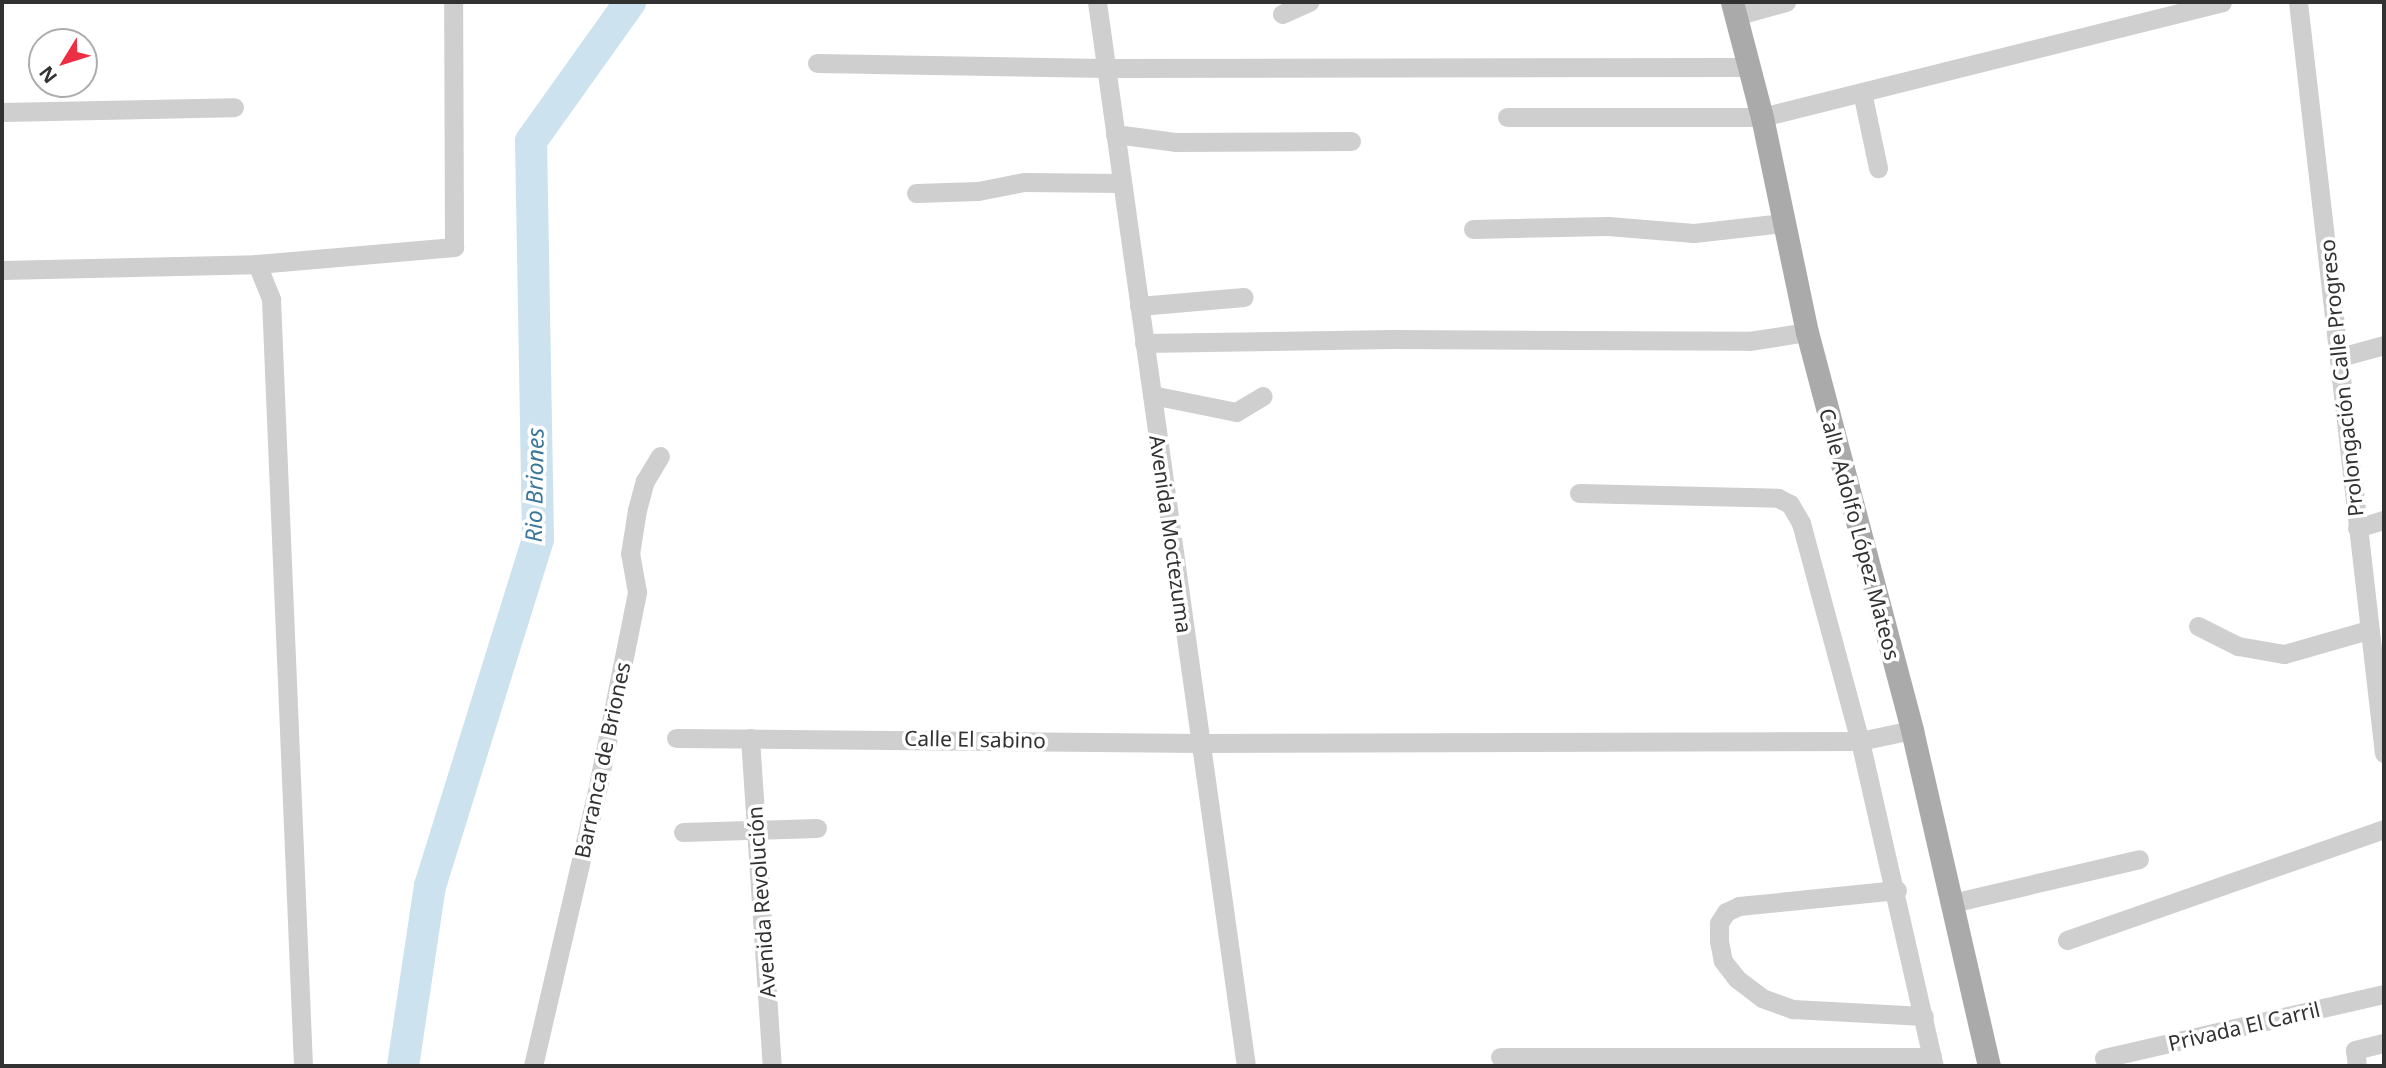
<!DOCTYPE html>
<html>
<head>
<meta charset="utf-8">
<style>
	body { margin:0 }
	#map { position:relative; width:2386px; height:1068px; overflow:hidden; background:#fff; font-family:"Noto Sans",sans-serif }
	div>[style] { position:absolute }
	.river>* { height:32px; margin:-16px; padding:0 16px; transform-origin:16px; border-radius:16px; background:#cce2ef }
	.minor>* { height:19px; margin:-9.5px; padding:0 9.5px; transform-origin:9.5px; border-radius:9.5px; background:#cfcfcf }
	.major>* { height:23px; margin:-11.5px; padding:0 11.5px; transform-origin:11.5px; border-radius:11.5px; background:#aaa }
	span { translate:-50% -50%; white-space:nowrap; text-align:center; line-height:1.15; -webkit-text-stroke:7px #fff; paint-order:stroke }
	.street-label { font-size:21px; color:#323232 }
	.water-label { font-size:23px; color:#3b7899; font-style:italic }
	.frame { position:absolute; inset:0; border:4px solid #323232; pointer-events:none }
	.north { position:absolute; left:28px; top:28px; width:70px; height:70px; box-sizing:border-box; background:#fff; border:2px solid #adadad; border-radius:50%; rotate:232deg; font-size:19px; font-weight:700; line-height:28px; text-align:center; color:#323232 }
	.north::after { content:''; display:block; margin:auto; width:24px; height:32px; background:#ed2f44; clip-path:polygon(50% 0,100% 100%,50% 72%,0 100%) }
</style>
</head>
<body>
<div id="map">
	<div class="river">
		<div style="left:403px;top:1066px;width:182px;rotate:-81.5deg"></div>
		<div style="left:430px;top:886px;width:363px;rotate:-72.7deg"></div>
		<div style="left:538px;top:539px;width:398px;rotate:-91deg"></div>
		<div style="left:531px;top:141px;width:171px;rotate:-54.5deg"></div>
	</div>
	<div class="minor">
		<div style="left:1097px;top:2px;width:1074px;rotate:82.03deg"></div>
		<div style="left:2298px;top:2px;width:756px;rotate:83.47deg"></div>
		<div style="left:1282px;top:14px;width:30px;rotate:-24deg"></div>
		<div style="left:1735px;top:16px;width:53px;rotate:-15.4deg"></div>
		<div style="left:817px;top:63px;width:289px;rotate:1deg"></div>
		<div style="left:1106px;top:68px;width:642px;rotate:-0.09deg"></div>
		<div style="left:1862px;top:92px;width:78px;rotate:78.1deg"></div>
		<div style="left:2px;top:112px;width:232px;rotate:-1.2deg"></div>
		<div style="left:1507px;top:117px;width:255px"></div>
		<div style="left:1762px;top:117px;width:474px;rotate:-14deg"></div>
		<div style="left:1115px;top:134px;width:62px;rotate:7.5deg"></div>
		<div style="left:1176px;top:142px;width:175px;rotate:-0.3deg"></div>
		<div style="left:916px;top:193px;width:62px;rotate:-1.8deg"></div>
		<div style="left:978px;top:191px;width:47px;rotate:-11.1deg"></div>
		<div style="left:1024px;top:182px;width:98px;rotate:0.6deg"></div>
		<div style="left:1473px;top:229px;width:135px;rotate:-1.3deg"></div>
		<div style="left:1608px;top:226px;width:86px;rotate:4.7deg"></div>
		<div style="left:1694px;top:233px;width:90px;rotate:-6.4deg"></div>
		<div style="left:257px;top:264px;width:38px;rotate:68deg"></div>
		<div style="left:271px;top:299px;width:768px;rotate:87.61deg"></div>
		<div style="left:2px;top:270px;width:255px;rotate:-1.3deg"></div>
		<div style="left:257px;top:264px;width:198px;rotate:-4.9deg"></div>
		<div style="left:454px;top:247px;width:245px;rotate:-90.2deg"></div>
		<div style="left:1139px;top:306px;width:105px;rotate:-4.9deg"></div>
		<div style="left:1144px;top:343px;width:248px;rotate:-0.9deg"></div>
		<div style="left:1392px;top:339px;width:357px;rotate:0.3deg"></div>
		<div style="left:1749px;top:341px;width:59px;rotate:-8.8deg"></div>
		<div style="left:2340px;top:357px;width:46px;rotate:-15.3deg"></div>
		<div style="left:1152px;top:395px;width:86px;rotate:11.4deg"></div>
		<div style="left:1236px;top:412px;width:31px;rotate:-31deg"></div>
		<div style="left:1579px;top:493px;width:199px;rotate:1.4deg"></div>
		<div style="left:1778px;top:498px;width:13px;rotate:27deg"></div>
		<div style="left:1790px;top:504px;width:22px;rotate:60deg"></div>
		<div style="left:1801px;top:523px;width:226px;rotate:74.9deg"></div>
		<div style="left:1860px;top:741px;width:333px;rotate:77.2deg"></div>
		<div style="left:2357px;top:528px;width:28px;rotate:-17deg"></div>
		<div style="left:2198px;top:626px;width:45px;rotate:26.6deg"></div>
		<div style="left:2238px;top:646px;width:47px;rotate:9.9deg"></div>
		<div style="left:2284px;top:654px;width:87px;rotate:-15.9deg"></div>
		<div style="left:676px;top:738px;width:524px;rotate:0.55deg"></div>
		<div style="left:1200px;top:743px;width:660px;rotate:-0.17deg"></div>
		<div style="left:1860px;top:741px;width:53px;rotate:-11.9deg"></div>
		<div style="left:750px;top:738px;width:329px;rotate:86.2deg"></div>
		<div style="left:683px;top:832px;width:134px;rotate:-1.7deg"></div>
		<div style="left:1897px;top:890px;width:159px;rotate:174.2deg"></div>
		<div style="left:1739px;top:906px;width:14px;rotate:155deg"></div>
		<div style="left:1726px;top:912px;width:13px;rotate:122deg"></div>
		<div style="left:1719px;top:923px;width:18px;rotate:90deg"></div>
		<div style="left:1719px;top:941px;width:20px;rotate:79deg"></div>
		<div style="left:1723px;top:961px;width:23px;rotate:52deg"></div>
		<div style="left:1737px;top:979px;width:31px;rotate:37deg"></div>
		<div style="left:1762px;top:998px;width:33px;rotate:20deg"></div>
		<div style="left:1793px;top:1009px;width:131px;rotate:3.1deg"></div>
		<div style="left:1952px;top:903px;width:192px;rotate:-13.2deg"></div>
		<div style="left:2067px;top:940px;width:336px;rotate:-19.3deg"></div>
		<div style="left:1500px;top:1057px;width:432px"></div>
		<div style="left:2104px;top:1058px;width:287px;rotate:-12.9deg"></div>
		<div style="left:533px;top:1066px;width:287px;rotate:-76.9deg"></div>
		<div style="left:598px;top:786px;width:198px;rotate:-78.6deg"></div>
		<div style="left:637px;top:592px;width:39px;rotate:-100deg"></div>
		<div style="left:630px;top:554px;width:45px;rotate:-81deg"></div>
		<div style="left:637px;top:510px;width:30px;rotate:-75deg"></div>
		<div style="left:645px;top:481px;width:29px;rotate:-59deg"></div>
		<div style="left:2357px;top:1066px;width:16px;rotate:-97deg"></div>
		<div style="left:2355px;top:1050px;width:30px;rotate:-14deg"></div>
	</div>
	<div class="major">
		<div style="left:1732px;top:2px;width:119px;rotate:75.4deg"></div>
		<div style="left:1762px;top:117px;width:220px;rotate:78.2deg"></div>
		<div style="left:1807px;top:332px;width:412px;rotate:75.2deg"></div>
		<div style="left:1912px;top:730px;width:345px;rotate:77.1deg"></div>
	</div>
	<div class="street-label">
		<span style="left:2341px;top:378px;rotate:-96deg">Prolongación Calle Progreso</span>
		<span style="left:1171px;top:534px;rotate:82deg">Avenida Moctezuma</span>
		<span style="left:1860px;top:534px;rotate:75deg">Calle Adolfo López Mateos</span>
		<span style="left:975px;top:739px;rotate:1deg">Calle El sabino</span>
		<span style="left:602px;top:760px;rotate:-78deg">Barranca de Briones</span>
		<span style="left:761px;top:902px;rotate:-94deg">Avenida Revolución</span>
		<span style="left:2244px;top:1026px;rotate:-13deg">Privada El Carril</span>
	</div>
	<div class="water-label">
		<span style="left:534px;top:485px;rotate:-89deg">Rio Briones</span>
	</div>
	<div class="frame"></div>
	<div class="north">N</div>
</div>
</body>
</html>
